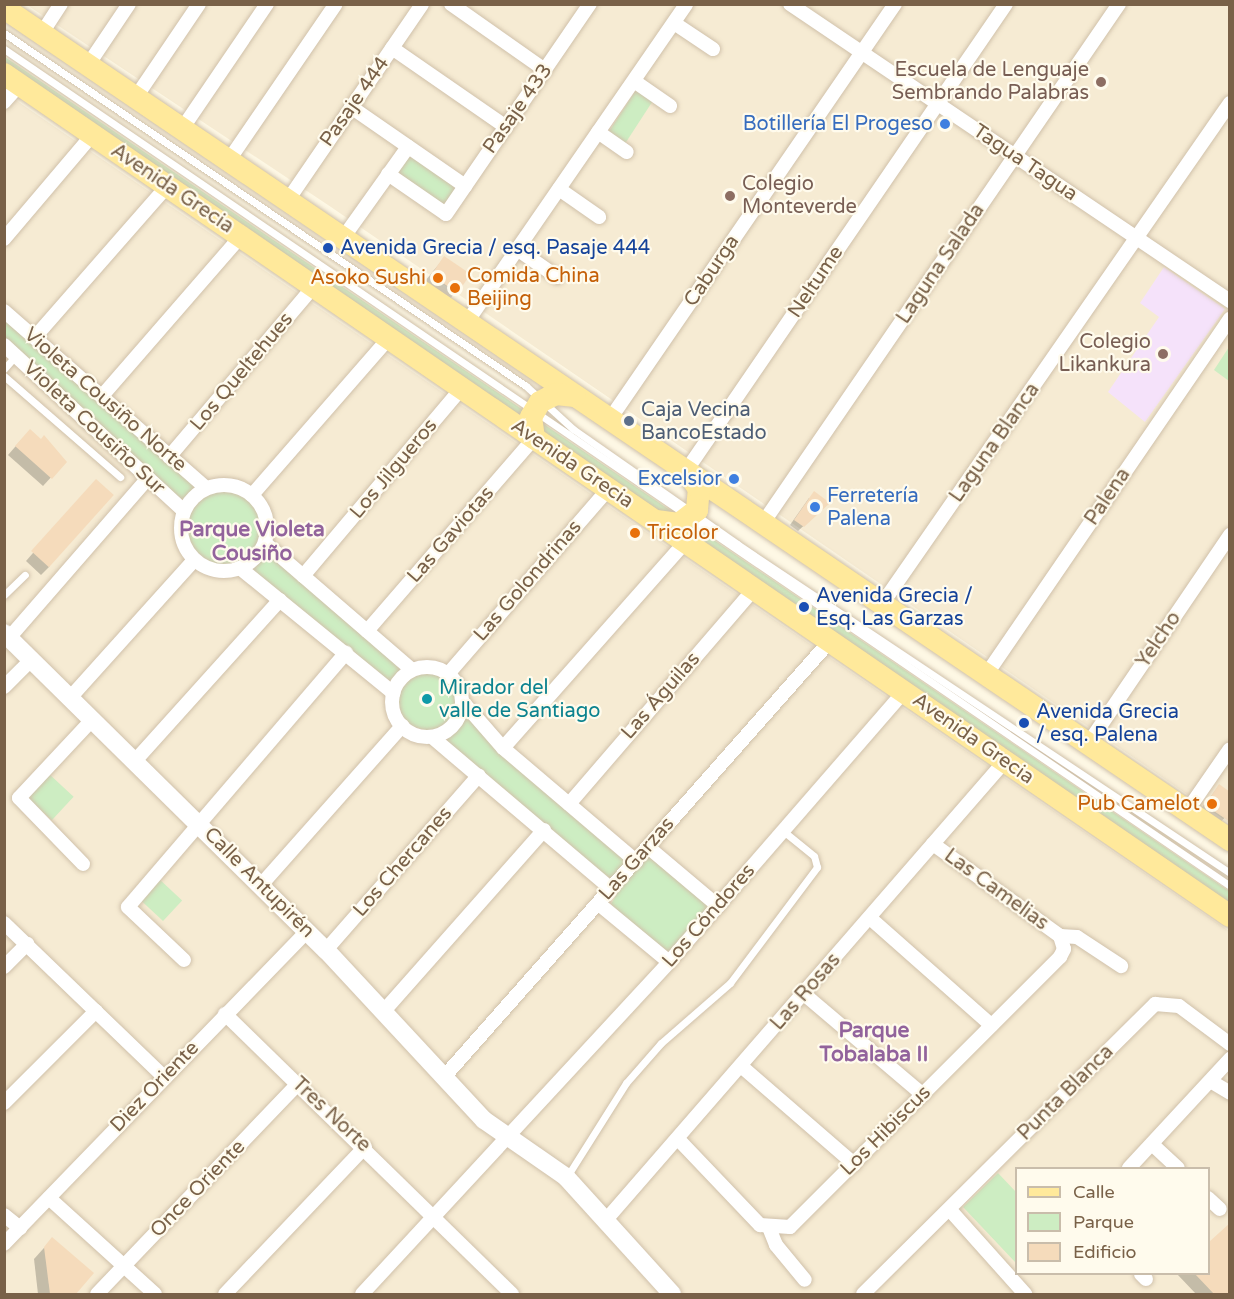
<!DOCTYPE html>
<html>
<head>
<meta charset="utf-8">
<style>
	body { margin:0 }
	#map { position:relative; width:1234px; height:1299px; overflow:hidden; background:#fef8e5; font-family:"Varela Round",sans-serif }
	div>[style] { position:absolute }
	.residential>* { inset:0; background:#f6ebd3 }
	.education>* { inset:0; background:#f5e2fa }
	.green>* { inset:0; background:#cdedc2; transform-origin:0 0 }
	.shadow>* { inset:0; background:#0003 }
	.building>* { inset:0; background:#f5dbbb; transform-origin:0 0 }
	.roads { filter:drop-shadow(0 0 2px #d0c1aa) drop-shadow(0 0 2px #d0c1aa) }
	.service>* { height:7px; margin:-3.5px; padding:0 3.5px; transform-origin:3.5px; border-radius:3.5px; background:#fff }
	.minor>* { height:14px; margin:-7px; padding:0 7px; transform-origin:7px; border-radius:7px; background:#fff }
	.minor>.ring { margin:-7px; padding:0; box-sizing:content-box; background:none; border:14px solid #fff; border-radius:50% }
	.tertiary>* { height:18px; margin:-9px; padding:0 9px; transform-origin:9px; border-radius:9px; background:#fff }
	.primary>* { height:22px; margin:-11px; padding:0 11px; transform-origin:11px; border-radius:11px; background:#ffe99b }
	.dots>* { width:16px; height:16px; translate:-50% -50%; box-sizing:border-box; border:3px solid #fffbed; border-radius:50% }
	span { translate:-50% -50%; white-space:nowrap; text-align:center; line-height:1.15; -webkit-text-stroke:4.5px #fffbed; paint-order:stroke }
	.education-label { font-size:20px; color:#785e54 }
	.right { translate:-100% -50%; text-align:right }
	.left { translate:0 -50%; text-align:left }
	.street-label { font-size:20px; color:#796148 }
	.shop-label { font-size:20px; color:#366cbe }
	.transit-label { font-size:20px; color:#164399 }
	.food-label { font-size:20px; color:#c56008 }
	.service-label { font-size:20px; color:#4e5e75 }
	.culture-label { font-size:20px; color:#0d838f }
	.neighbourhood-label { font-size:21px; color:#92639c; font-weight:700 }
	.frame { position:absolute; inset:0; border:6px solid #796148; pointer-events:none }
	.legend { position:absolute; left:1015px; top:1167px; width:195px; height:108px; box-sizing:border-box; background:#fffbed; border:2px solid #c9bdab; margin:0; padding:8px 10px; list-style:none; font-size:18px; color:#796148 }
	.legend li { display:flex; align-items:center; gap:12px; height:30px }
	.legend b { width:30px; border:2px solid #c9bdab }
</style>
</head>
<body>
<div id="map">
	<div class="residential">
		<div style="clip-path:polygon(27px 5px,1229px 5px,1229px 823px,331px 207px)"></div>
		<div style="clip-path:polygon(evenodd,4px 92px,1229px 931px,1229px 1294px,5px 1294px,4px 92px,1016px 1168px,1208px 1168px,1208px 1274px,1016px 1274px,1016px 1168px)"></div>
	</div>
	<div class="education">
		<div style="clip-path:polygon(1164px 267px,1225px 309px,1145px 422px,1108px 392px,1159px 317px,1140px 303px)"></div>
	</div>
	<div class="green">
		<div style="clip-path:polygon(5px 57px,1229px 891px,1229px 907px,5px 70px)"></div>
		<div style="left:636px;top:90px;width:20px;height:54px;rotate:33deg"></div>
		<div style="left:408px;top:151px;width:62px;height:27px;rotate:35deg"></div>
		<div style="clip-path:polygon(5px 314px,208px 493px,228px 490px,247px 497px,258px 509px,260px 542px,413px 674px,430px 671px,446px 677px,459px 702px,636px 866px,649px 855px,714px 906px,670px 958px,611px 904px,618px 892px,432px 732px,404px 724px,396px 694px,239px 564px,210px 564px,198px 556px,188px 544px,188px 513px,5px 345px)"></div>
		<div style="clip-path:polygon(1229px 347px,1229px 381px,1214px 370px)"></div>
		<div style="left:48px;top:773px;width:35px;height:32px;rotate:43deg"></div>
		<div style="left:158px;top:878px;width:33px;height:28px;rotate:43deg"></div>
		<div style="clip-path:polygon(998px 1173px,1016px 1192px,1016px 1263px,963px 1207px)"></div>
	</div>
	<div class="shadow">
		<div style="clip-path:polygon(444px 258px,469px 274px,447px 303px,421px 286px)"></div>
		<div style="clip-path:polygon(22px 439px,65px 462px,43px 486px,8px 455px)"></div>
		<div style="clip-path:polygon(89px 489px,49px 567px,41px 575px,26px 561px)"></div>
		<div style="clip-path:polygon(809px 498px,828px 503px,798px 531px,790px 525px)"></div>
		<div style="clip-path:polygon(1219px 786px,1230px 812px,1214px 829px,1195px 816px)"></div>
		<div style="clip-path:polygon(1230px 1225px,1230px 1294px,1196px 1294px,1177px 1274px,1208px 1274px,1208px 1244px)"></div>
		<div style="clip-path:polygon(52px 1239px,92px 1274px,74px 1294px,38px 1294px,34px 1259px)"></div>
	</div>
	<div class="building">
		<div style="left:444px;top:256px;width:32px;height:23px;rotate:34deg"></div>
		<div style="clip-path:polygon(30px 429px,41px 439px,44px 435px,67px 462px,52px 479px,15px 446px)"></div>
		<div style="left:96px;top:479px;width:24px;height:97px;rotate:42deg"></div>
		<div style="clip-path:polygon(814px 491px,830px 503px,804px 527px,794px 520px)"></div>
		<div style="clip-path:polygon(1219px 784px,1230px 792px,1230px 822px,1205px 805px)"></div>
		<div style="clip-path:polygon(1230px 1223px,1230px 1294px,1214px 1294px,1195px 1274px,1209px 1274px,1209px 1242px)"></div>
		<div style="clip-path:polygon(52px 1237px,94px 1273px,76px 1294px,50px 1294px,44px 1247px)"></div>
	</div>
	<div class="roads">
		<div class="service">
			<div style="left:4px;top:33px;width:630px;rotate:34.07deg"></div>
			<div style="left:526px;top:386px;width:64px;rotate:42.5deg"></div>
			<div style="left:573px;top:429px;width:200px;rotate:35deg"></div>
			<div style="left:737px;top:544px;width:593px;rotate:33.72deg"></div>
			<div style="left:4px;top:49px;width:1484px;rotate:34.32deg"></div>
			<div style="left:4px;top:369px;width:18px;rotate:-49deg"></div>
			<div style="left:4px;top:376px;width:154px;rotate:41deg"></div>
			<div style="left:4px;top:595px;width:29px;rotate:-44deg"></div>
			<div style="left:568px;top:1175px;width:109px;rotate:-57.8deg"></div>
			<div style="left:626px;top:1083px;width:53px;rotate:-48.8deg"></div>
			<div style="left:661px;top:1043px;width:91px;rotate:-41deg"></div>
			<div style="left:730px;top:983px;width:145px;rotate:-53.1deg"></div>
			<div style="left:817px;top:867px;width:11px;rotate:-105deg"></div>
			<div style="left:814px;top:856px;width:40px;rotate:-141deg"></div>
		</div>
		<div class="minor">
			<div style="left:451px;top:4px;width:115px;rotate:35.1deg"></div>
			<div style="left:790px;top:4px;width:531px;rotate:34.02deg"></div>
			<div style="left:674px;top:23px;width:47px;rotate:33.7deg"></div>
			<div style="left:42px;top:33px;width:35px;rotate:-57deg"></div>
			<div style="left:392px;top:48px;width:139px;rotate:34.7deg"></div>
			<div style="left:88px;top:65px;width:73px;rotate:-56.1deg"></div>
			<div style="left:634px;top:81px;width:44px;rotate:34.8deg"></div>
			<div style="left:136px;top:97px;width:112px;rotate:-55.9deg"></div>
			<div style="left:4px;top:102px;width:24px;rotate:-48deg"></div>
			<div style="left:351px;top:107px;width:139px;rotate:34.7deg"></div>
			<div style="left:182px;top:129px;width:151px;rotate:-55.8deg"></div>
			<div style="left:598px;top:132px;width:35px;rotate:35deg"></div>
			<div style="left:229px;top:160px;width:189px;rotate:-55.6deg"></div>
			<div style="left:388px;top:174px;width:70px;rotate:34.6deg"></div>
			<div style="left:446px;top:214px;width:255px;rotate:-55.6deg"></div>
			<div style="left:559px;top:189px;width:49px;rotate:35deg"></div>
			<div style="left:288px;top:200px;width:237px;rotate:-55.6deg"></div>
			<div style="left:343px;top:238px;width:112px;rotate:-54.5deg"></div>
			<div style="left:4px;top:239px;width:138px;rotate:-49.7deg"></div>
			<div style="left:517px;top:249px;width:49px;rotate:35deg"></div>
			<div style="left:4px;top:311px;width:269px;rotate:41.2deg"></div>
			<div style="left:467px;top:322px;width:386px;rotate:-55.4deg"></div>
			<div style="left:35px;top:337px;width:201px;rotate:-48.8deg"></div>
			<div style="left:4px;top:345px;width:245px;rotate:42.7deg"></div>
			<div style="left:102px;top:396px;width:212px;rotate:-49deg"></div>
			<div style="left:610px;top:419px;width:503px;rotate:-55.52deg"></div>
			<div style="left:169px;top:457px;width:224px;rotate:-49.7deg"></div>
			<div style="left:686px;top:471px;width:566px;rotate:-55.58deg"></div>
			<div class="ring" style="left:181px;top:485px;width:72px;height:72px"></div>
			<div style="left:252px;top:495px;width:208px;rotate:-48.9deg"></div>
			<div style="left:763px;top:523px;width:629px;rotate:-55.55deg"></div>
			<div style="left:265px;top:543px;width:194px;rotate:40.8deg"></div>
			<div style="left:240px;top:568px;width:198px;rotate:39.2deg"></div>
			<div style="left:303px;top:576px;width:246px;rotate:-49.8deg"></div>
			<div style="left:882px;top:604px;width:610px;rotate:-55.22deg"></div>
			<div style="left:367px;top:631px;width:255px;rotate:-49.1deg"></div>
			<div style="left:9px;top:638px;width:212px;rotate:-49deg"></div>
			<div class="ring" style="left:392px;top:667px;width:56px;height:56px"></div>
			<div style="left:448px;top:674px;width:245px;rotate:-49.1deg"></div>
			<div style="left:986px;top:675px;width:432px;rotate:-55.6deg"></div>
			<div style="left:4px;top:687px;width:37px;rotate:-45deg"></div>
			<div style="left:69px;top:699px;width:187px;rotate:-48deg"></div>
			<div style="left:462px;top:701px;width:62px;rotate:48.9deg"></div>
			<div style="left:503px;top:748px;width:175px;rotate:40.4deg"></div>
			<div style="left:432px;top:737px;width:235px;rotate:40.3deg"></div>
			<div style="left:1088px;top:744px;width:253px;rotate:-55.8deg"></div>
			<div style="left:503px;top:748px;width:275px;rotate:-48.5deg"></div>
			<div style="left:134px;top:762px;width:218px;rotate:-48deg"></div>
			<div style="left:569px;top:804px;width:284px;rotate:-49.3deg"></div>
			<div style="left:1187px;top:811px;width:75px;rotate:-55.3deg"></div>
			<div style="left:648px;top:847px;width:92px;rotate:40.1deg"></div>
			<div style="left:83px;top:864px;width:92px;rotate:-134.1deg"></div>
			<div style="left:19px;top:798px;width:105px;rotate:-46.9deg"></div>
			<div style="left:261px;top:885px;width:213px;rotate:-48.4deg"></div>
			<div style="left:599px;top:904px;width:91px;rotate:39.6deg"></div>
			<div style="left:870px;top:918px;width:162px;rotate:41.5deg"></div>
			<div style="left:4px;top:923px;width:222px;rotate:43.9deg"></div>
			<div style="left:1060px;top:936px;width:17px;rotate:3deg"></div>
			<div style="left:1077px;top:937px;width:53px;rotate:33.4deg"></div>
			<div style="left:326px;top:950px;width:232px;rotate:-48.8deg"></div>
			<div style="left:184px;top:960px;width:77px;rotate:-136.6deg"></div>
			<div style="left:128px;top:907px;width:335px;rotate:-49.4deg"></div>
			<div style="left:4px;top:967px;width:33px;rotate:-45deg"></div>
			<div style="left:804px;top:994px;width:156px;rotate:40.3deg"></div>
			<div style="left:383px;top:1012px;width:243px;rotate:-48.5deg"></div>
			<div style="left:225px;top:1014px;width:401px;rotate:44.3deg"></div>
			<div style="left:741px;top:1066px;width:150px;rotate:40.9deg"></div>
			<div style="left:444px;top:1077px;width:582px;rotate:-48.48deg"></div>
			<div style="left:1212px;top:1082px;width:21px;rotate:31deg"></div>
			<div style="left:4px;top:1103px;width:130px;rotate:-45deg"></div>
			<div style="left:678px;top:1139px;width:119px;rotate:46.4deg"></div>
			<div style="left:760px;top:1225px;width:30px;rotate:4deg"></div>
			<div style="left:790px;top:1227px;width:382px;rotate:-45deg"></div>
			<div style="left:1060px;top:957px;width:9px;rotate:-63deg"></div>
			<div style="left:1064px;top:949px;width:14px;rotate:-107deg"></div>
			<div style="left:1060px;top:936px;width:157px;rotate:-144.1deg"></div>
			<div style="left:1153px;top:1145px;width:34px;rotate:43deg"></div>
			<div style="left:1129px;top:1168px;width:149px;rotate:-47.2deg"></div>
			<div style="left:49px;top:1198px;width:143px;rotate:42.2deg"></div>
			<div style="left:1208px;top:1198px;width:16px;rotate:43deg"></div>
			<div style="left:950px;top:1210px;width:113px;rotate:48.2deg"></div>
			<div style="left:4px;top:1215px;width:21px;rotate:39deg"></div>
			<div style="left:605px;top:1221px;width:610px;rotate:-48.99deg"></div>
			<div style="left:770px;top:1230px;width:16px;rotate:68deg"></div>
			<div style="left:776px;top:1245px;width:45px;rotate:50.4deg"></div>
			<div style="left:4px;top:1244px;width:436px;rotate:-45.9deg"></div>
			<div style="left:1141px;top:1274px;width:7px;rotate:45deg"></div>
			<div style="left:97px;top:1294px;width:291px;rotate:-46.3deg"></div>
			<div style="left:225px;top:1294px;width:203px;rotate:-46.4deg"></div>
			<div style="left:362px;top:1294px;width:452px;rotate:-47.2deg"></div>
			<div style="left:669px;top:962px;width:358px;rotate:-49deg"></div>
			<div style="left:863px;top:1294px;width:412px;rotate:-44.8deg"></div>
			<div style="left:1155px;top:1004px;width:24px;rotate:5deg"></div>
			<div style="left:1179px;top:1006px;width:64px;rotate:36.7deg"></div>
		</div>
		<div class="tertiary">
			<div style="left:4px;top:633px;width:452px;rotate:44.6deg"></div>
			<div style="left:326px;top:950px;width:232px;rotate:47.1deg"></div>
			<div style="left:484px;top:1120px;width:100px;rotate:34.8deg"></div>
			<div style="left:566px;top:1177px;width:158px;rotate:47.8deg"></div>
		</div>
		<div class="primary">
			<div style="left:4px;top:8px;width:1482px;rotate:34.16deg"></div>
			<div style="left:4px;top:74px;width:1487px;rotate:34.48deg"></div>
			<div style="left:534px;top:438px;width:21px;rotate:-98deg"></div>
			<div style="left:531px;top:417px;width:17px;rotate:-59deg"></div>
			<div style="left:540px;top:402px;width:18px;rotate:-27deg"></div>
			<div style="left:556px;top:394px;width:19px;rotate:6deg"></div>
			<div style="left:656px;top:521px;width:23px;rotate:7deg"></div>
			<div style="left:679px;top:524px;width:23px;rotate:-38deg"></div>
			<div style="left:697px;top:510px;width:21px;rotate:-85deg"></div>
			<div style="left:699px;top:489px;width:21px;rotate:-125deg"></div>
		</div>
	</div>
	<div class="dots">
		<div style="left:1101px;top:82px;background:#8d6e63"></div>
		<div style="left:945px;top:124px;background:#3f7fe0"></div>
		<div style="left:730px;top:196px;background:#8d6e63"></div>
		<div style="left:328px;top:248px;background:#1a4fb4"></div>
		<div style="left:438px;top:278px;background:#e8710a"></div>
		<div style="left:455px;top:288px;background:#e8710a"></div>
		<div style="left:1163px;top:354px;background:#8d6e63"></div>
		<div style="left:629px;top:421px;background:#5c6f8a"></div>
		<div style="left:734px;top:479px;background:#3f7fe0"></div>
		<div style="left:815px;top:507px;background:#3f7fe0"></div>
		<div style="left:635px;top:533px;background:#e8710a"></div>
		<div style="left:804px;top:607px;background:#1a4fb4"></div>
		<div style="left:427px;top:699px;background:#0f9aa8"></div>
		<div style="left:1024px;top:723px;background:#1a4fb4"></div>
		<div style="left:1212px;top:804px;background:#e8710a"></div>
	</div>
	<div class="education-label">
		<span class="right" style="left:1089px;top:82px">Escuela de Lenguaje<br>Sembrando Palabras</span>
		<span class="left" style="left:742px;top:196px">Colegio<br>Monteverde</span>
		<span class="right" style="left:1151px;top:354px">Colegio<br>Likankura</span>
	</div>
	<div class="street-label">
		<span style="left:355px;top:102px;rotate:-55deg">Pasaje 444</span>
		<span style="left:518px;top:109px;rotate:-55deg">Pasaje 433</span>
		<span style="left:1025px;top:163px;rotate:34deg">Tagua Tagua</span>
		<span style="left:172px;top:189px;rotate:34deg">Avenida Grecia</span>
		<span style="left:941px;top:264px;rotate:-56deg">Laguna Salada</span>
		<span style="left:712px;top:271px;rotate:-56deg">Caburga</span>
		<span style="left:816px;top:282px;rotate:-56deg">Neltume</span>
		<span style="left:242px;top:372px;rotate:-50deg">Los Queltehues</span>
		<span style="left:105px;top:400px;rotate:41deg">Violeta Cousiño Norte</span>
		<span style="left:94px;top:428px;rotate:43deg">Violeta Cousiño Sur</span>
		<span style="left:995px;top:443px;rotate:-55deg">Laguna Blanca</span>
		<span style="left:572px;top:464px;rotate:34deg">Avenida Grecia</span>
		<span style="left:394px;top:469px;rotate:-50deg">Los Jilgueros</span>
		<span style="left:1108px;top:497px;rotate:-56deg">Palena</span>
		<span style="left:451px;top:535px;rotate:-49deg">Las Gaviotas</span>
		<span style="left:528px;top:581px;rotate:-49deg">Las Golondrinas</span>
		<span style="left:1159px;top:640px;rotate:-56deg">Yelcho</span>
		<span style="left:661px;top:696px;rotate:-49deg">Las Águilas</span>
		<span style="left:973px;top:739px;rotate:35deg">Avenida Grecia</span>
		<span style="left:637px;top:859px;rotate:-49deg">Las Garzas</span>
		<span style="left:403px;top:862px;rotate:-49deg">Los Chercanes</span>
		<span style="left:259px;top:883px;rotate:45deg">Calle Antupirén</span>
		<span style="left:996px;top:890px;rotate:36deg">Las Camelias</span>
		<span style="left:709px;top:916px;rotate:-49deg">Los Cóndores</span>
		<span style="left:806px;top:992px;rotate:-49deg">Las Rosas</span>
		<span style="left:155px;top:1087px;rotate:-46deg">Diez Oriente</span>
		<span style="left:1066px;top:1093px;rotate:-45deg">Punta Blanca</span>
		<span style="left:331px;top:1115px;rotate:43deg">Tres Norte</span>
		<span style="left:886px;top:1131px;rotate:-45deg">Los Hibiscus</span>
		<span style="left:198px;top:1189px;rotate:-46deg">Once Oriente</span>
	</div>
	<div class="shop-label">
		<span class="right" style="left:933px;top:124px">Botillería El Progeso</span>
		<span class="right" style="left:722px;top:479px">Excelsior</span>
		<span class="left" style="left:827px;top:508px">Ferretería<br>Palena</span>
	</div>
	<div class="transit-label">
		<span class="left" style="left:340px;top:248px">Avenida Grecia / esq. Pasaje 444</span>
		<span class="left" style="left:816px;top:608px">Avenida Grecia /<br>Esq. Las Garzas</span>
		<span class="left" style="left:1036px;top:724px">Avenida Grecia<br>/ esq. Palena</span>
	</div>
	<div class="food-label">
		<span class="left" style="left:467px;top:288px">Comida China<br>Beijing</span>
		<span class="right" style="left:426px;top:278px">Asoko Sushi</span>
		<span class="left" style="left:647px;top:533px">Tricolor</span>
		<span class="right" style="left:1200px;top:804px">Pub Camelot</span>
	</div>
	<div class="service-label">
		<span class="left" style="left:641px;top:422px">Caja Vecina<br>BancoEstado</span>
	</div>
	<div class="culture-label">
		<span class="left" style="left:439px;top:700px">Mirador del<br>valle de Santiago</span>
	</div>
	<div class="neighbourhood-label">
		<span style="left:252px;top:542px">Parque Violeta<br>Cousiño</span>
		<span style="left:874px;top:1043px">Parque<br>Tobalaba II</span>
	</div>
	<div class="frame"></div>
	<ul class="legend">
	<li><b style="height:8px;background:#ffe99b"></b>Calle</li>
	<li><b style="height:16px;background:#cdedc2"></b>Parque</li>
	<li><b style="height:16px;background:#f5dbbb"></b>Edificio</li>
	</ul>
</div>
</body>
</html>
